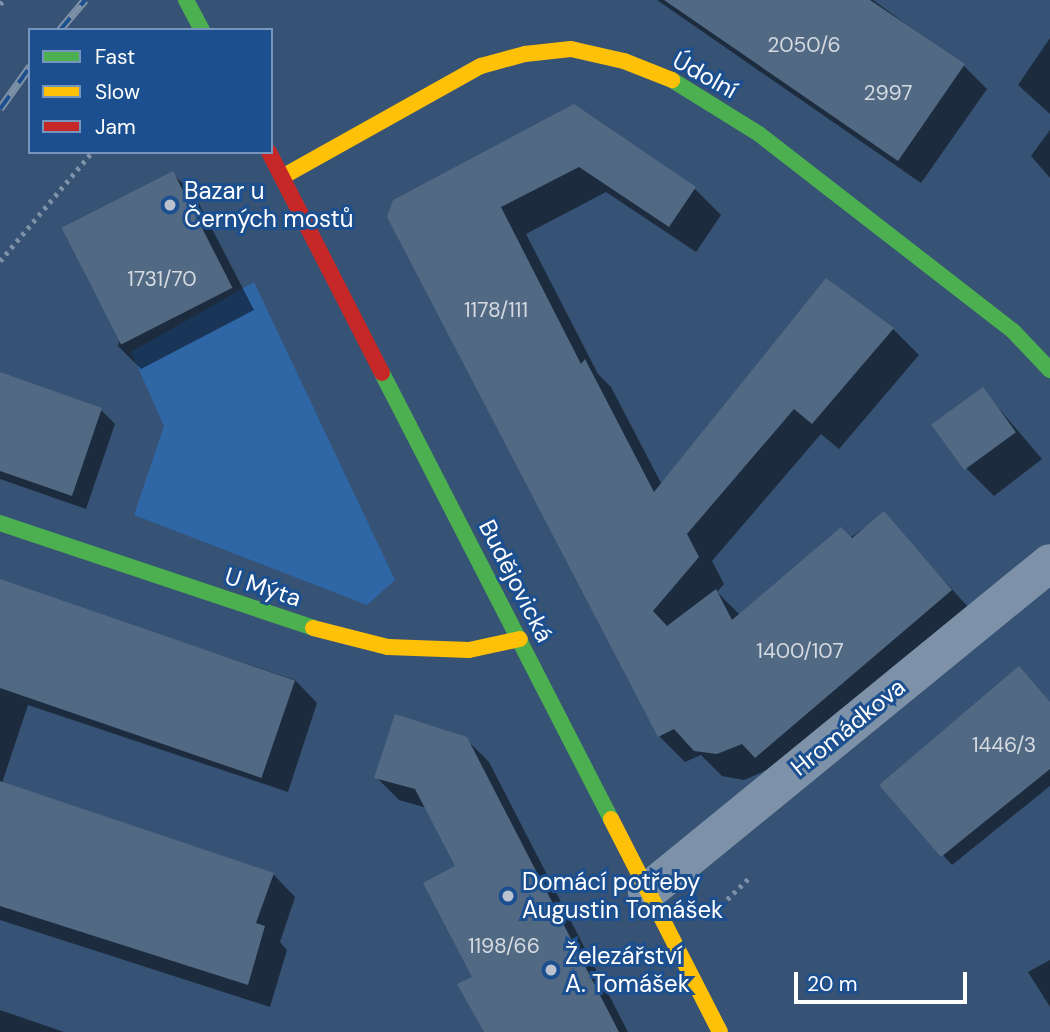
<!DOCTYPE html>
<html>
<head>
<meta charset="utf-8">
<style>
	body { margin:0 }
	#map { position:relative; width:1050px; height:1032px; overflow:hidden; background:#365274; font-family:"DM Sans",sans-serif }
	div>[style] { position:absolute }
	.green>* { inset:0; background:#2f66a5 }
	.shadow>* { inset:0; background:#0007 }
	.building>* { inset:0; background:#526984; transform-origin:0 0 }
	.path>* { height:4.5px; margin-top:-2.25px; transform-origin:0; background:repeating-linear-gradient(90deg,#7d92a8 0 3.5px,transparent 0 8.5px) }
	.street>* { height:38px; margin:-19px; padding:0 19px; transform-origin:19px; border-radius:19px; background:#7d92a8 }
	.fast>* { height:16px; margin:-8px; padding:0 8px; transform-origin:8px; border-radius:8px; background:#4caf50 }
	.slow>* { height:16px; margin:-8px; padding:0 8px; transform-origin:8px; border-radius:8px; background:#ffc107 }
	.jam>* { height:16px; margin:-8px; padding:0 8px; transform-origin:8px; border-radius:8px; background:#c62828 }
	.rail>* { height:8px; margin-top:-4px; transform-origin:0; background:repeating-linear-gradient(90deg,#1b4f8f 0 16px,#7e92a7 0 32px); box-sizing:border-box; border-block:2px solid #7e92a7 }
	.dots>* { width:19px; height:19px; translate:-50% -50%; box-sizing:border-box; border:4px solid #1b4f8f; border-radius:50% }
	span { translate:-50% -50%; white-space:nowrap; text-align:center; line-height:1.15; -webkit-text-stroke:6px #1b4f8f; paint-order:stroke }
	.number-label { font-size:21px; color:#d4dae0 }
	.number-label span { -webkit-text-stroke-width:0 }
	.street-label { font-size:24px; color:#fff }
	.poi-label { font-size:24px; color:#fff }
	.left { translate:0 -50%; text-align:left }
	.legend { position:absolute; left:28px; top:28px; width:245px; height:126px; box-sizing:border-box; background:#1b4f8f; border:2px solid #7695bc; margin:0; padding:9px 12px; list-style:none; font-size:21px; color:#fff }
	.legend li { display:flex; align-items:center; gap:14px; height:35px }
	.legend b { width:35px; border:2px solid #7695bc }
	.scale { position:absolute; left:794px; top:972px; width:173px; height:32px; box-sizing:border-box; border:4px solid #fff; border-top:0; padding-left:9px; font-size:21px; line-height:24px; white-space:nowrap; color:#fff; -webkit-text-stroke:5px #1b4f8f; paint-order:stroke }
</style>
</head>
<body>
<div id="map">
	<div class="green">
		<div style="clip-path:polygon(254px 282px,395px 580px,367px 605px,134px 515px,164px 426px,131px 352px)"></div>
	</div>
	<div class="shadow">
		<div style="clip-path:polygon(657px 0,873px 0,964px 66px,987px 89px,921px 183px)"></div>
		<div style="clip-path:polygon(1050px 38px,1050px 114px,1018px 85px)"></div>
		<div style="clip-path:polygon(574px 106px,695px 189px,721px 215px,696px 252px,606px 192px,526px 234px,598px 374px,611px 387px,662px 485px,826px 280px,893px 329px,919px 355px,839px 449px,821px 434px,712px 561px,724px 584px,717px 592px,740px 615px,884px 514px,977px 617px,769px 769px,744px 780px,722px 776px,701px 755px,685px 762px,659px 736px,389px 217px)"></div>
		<div style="clip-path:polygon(1050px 130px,1050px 178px,1031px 156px)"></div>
		<div style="clip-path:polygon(173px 174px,195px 196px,254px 310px,141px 369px,118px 346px)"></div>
		<div style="clip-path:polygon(0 374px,101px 410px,115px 424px,86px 509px,0 479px)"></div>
		<div style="clip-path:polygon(983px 390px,1042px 459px,994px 496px,967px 469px)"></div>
		<div style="clip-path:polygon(0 581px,295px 680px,317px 703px,288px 792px,28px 705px,2px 783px,273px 874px,295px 897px,280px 942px,287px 950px,270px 1007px,0 920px)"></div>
		<div style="clip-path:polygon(1050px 703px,1050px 786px,952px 865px,943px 855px)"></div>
		<div style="clip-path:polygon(466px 739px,489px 762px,628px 1032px,493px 1032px,474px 977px,457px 867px,427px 808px,399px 800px,376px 777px)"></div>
		<div style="clip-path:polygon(1050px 960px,1050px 1007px,1028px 972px)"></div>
		<div style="clip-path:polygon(0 1010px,64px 1032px,0 1032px)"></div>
	</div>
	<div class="building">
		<div style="clip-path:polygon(664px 0,870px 0,965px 64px,898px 161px)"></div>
		<div style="clip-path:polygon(574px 104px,696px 187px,669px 227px,579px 167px,501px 207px,581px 364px,585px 359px,654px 492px,826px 278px,894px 328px,812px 424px,794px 409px,687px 534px,699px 557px,653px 611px,667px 626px,716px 589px,732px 620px,841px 527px,852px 538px,884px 511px,952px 590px,755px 758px,742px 744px,717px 754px,694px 751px,674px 729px,658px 737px,387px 217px,393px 200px)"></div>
		<div style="left:173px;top:171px;width:131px;height:125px;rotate:63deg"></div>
		<div style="clip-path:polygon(0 372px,102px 408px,72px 496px,0 471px)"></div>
		<div style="left:983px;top:387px;width:56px;height:64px;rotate:54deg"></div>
		<div style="left:0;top:579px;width:312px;height:103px;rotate:19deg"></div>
		<div style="clip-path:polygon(1019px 666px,1050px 702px,1050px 769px,941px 857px,879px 785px)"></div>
		<div style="clip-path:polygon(395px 714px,467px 737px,619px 1032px,484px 1032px,457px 984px,472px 977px,423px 883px,455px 866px,415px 789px,374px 778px)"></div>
		<div style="clip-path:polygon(0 781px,274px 873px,256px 923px,265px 926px,248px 985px,0 906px)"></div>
	</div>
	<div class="path">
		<div style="left:0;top:4px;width:6px;rotate:-45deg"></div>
		<div style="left:0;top:261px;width:143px;rotate:-49.8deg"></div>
		<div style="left:715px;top:911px;width:50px;rotate:-44.2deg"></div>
	</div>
	<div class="street">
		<div style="left:647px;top:892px;width:520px;rotate:-39.23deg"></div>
	</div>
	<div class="fast">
		<div style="left:186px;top:0;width:34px;rotate:62deg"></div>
		<div style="left:672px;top:80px;width:102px;rotate:31.8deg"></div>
		<div style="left:759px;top:134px;width:321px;rotate:37.8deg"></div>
		<div style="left:1013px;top:331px;width:54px;rotate:46.5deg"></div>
		<div style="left:382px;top:373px;width:501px;rotate:62.82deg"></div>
		<div style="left:0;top:523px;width:330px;rotate:18.5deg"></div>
	</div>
	<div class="slow">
		<div style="left:282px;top:177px;width:228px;rotate:-29.2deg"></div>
		<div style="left:481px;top:66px;width:46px;rotate:-15.3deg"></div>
		<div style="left:525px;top:54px;width:46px;rotate:-6.2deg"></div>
		<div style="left:571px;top:49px;width:54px;rotate:12.8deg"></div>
		<div style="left:624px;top:61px;width:52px;rotate:21.6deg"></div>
		<div style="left:313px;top:628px;width:77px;rotate:14.2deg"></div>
		<div style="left:388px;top:647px;width:81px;rotate:2.1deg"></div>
		<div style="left:469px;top:650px;width:52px;rotate:-12.2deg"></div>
		<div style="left:611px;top:819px;width:239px;rotate:62.9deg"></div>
	</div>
	<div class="jam">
		<div style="left:269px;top:152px;width:248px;rotate:62.9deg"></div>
	</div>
	<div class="rail">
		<div style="left:60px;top:30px;width:39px;rotate:-50deg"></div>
		<div style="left:0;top:109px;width:52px;rotate:-54.5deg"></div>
	</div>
	<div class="dots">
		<div style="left:170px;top:205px;background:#b9c2ce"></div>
		<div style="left:508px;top:896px;background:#b9c2ce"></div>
		<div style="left:551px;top:970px;background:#b9c2ce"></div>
	</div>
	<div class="number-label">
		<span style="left:804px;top:45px">2050/6</span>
		<span style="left:888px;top:93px">2997</span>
		<span style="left:162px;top:279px">1731/70</span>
		<span style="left:496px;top:310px">1178/111</span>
		<span style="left:800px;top:651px">1400/107</span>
		<span style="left:1004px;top:745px">1446/3</span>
		<span style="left:504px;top:946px">1198/66</span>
	</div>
	<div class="street-label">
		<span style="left:705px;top:75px;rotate:29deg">Údolní</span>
		<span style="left:516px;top:581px;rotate:63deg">Budějovická</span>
		<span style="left:263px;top:587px;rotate:18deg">U Mýta</span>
		<span style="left:848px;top:727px;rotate:-39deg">Hromádkova</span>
	</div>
	<div class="poi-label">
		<span class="left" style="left:184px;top:205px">Bazar u<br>Černých mostů</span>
		<span class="left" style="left:522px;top:896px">Domácí potřeby<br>Augustin Tomášek</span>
		<span class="left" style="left:565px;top:970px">Železářství<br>A. Tomášek</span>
	</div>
	<ul class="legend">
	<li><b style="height:9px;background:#4caf50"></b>Fast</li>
	<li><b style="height:9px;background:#ffc107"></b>Slow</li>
	<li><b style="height:9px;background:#c62828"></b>Jam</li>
	</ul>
	<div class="scale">20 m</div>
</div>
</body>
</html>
